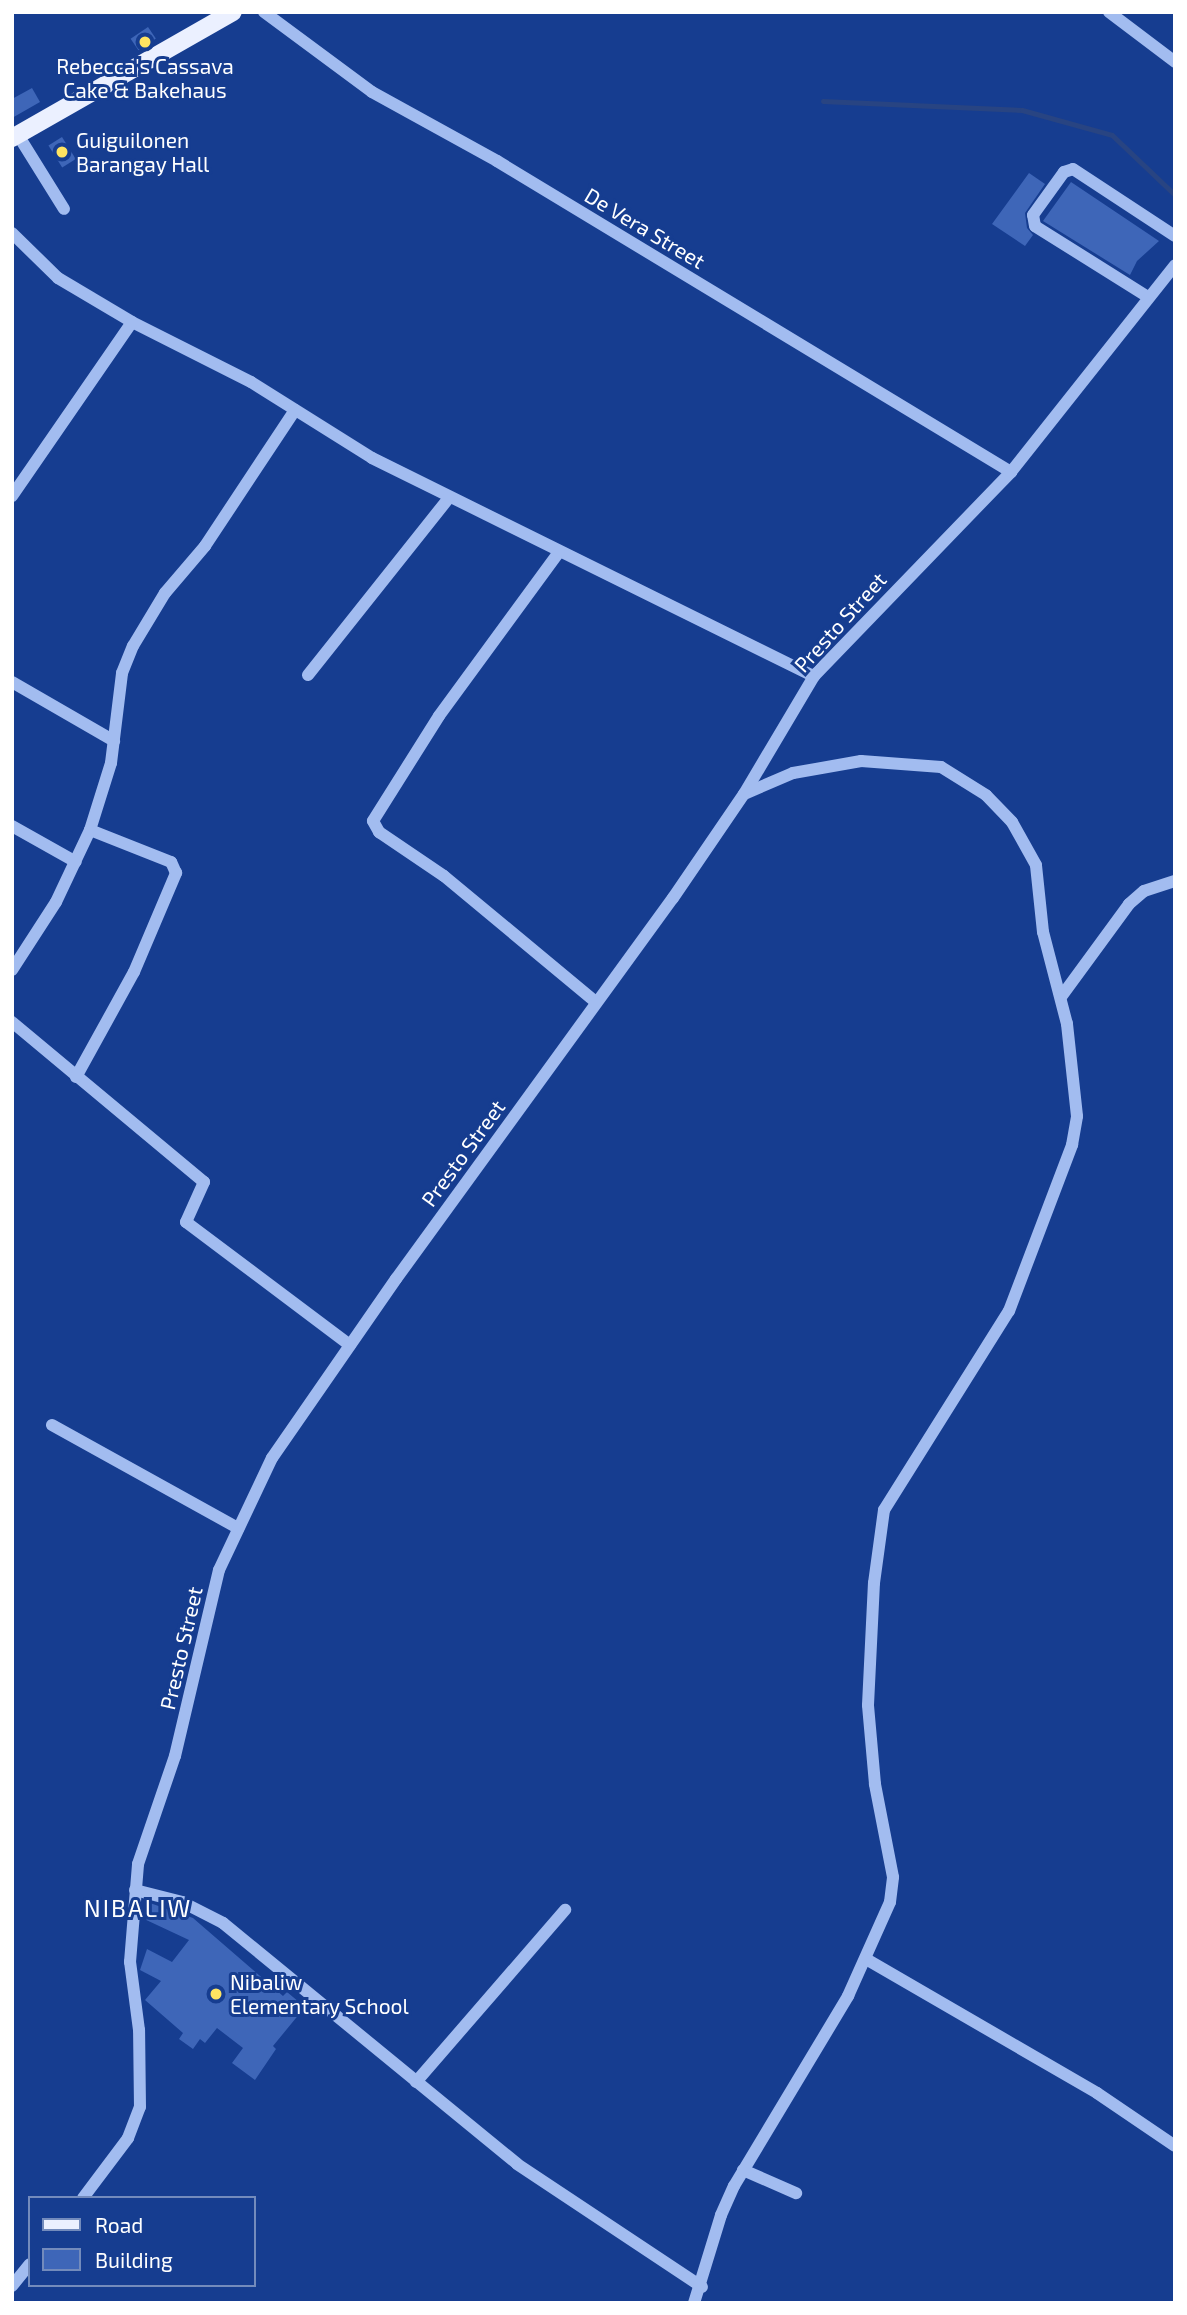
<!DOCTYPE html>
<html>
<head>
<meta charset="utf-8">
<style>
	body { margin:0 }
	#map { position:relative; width:1187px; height:2315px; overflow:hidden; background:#163d90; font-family:"Exo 2",sans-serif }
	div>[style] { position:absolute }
	.stream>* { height:5px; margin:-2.5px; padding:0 2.5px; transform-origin:2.5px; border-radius:2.5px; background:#284482 }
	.building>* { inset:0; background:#3e66b8; transform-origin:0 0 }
	.minor>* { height:12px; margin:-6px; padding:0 6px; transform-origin:6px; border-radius:6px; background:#a2bcf0 }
	.major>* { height:18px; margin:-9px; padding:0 9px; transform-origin:9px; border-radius:9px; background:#ebf0ff }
	.dots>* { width:19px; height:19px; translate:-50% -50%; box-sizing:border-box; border:4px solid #163d90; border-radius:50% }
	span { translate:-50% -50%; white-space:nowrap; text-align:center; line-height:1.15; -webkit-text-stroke:6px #163d90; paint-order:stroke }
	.poi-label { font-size:21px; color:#fff }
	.left { translate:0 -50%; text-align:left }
	.street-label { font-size:21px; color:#fff }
	.quarter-label { font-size:24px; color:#fff; letter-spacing:2px }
	.frame { position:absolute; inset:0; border:14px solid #fff; pointer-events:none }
	.legend { position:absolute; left:28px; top:2196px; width:228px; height:91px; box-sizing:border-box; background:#163d90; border:2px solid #738bbc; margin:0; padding:9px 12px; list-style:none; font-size:21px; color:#fff }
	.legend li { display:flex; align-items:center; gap:14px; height:35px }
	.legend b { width:35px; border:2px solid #738bbc }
</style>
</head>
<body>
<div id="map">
	<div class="stream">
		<div style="left:823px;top:101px;width:199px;rotate:2.6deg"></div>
		<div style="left:1022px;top:110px;width:93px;rotate:15.5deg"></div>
		<div style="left:1112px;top:135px;width:87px;rotate:43.6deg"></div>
	</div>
	<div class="building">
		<div style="left:148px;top:27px;width:14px;height:21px;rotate:56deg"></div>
		<div style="clip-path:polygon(32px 88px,40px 102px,12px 118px,12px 99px)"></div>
		<div style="left:62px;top:137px;width:26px;height:16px;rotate:58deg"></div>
		<div style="clip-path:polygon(1029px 173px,1045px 184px,1025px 213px,1027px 228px,1033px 235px,1025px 246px,992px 224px)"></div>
		<div style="clip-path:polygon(1071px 182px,1159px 241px,1137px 261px,1130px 275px,1043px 221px)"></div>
		<div style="clip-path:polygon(147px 1902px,193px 1918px,283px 1996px,287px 1992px,305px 2007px,273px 2046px,276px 2049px,255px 2080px,232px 2063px,243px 2048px,217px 2028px,205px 2043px,200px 2039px,193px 2049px,179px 2039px,183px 2033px,145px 2000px,161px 1981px,140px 1970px,147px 1949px,172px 1962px,189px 1940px,142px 1918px)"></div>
	</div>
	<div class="minor">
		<div style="left:264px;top:12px;width:134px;rotate:36.5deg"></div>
		<div style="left:372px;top:92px;width:143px;rotate:28.9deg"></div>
		<div style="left:497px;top:161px;width:601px;rotate:31.18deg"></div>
		<div style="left:1109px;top:12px;width:83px;rotate:37.1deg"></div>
		<div style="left:18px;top:135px;width:87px;rotate:58.1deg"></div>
		<div style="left:12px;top:233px;width:64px;rotate:44.4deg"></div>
		<div style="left:58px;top:278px;width:86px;rotate:30.7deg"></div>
		<div style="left:132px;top:322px;width:133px;rotate:26.8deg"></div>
		<div style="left:251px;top:382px;width:143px;rotate:32.1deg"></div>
		<div style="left:372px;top:458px;width:493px;rotate:26.3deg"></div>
		<div style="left:1148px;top:297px;width:133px;rotate:-147.9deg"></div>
		<div style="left:1035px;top:226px;width:11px;rotate:-100deg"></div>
		<div style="left:1033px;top:215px;width:53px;rotate:-54.2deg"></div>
		<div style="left:1064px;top:172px;width:9px;rotate:-18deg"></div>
		<div style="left:1073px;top:169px;width:122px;rotate:33.3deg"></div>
		<div style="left:12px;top:496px;width:211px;rotate:-55.4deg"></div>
		<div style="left:559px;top:552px;width:203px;rotate:126.2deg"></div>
		<div style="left:439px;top:716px;width:124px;rotate:122.2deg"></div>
		<div style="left:373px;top:821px;width:13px;rotate:61deg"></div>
		<div style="left:379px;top:832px;width:78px;rotate:34.1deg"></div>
		<div style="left:444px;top:876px;width:197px;rotate:39.7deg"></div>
		<div style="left:308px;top:675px;width:226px;rotate:-51.5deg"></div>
		<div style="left:12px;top:682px;width:118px;rotate:30deg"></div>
		<div style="left:12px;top:826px;width:73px;rotate:29.4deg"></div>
		<div style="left:12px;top:970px;width:81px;rotate:-57.1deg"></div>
		<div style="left:56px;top:902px;width:80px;rotate:-64.7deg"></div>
		<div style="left:90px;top:830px;width:70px;rotate:-72.6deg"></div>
		<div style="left:111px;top:763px;width:91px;rotate:-83deg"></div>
		<div style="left:122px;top:673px;width:29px;rotate:-68deg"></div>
		<div style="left:133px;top:646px;width:62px;rotate:-58.9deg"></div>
		<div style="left:165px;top:593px;width:62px;rotate:-49.6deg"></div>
		<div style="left:205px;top:546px;width:163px;rotate:-56.5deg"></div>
		<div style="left:1061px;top:997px;width:115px;rotate:-53.8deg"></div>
		<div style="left:1129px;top:904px;width:20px;rotate:-41deg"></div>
		<div style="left:1144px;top:891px;width:33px;rotate:-18deg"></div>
		<div style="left:12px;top:1022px;width:250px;rotate:39.8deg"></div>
		<div style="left:204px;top:1182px;width:44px;rotate:114.2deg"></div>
		<div style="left:186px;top:1222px;width:205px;rotate:36.9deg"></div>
		<div style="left:76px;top:1077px;width:120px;rotate:-61.1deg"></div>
		<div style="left:134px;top:972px;width:108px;rotate:-67deg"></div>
		<div style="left:176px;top:873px;width:12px;rotate:-114deg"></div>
		<div style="left:171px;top:862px;width:87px;rotate:-158.4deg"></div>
		<div style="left:52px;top:1425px;width:213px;rotate:29deg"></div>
		<div style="left:135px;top:1890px;width:49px;rotate:14.3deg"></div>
		<div style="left:182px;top:1902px;width:46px;rotate:27.1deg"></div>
		<div style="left:223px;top:1923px;width:380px;rotate:39.3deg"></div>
		<div style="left:517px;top:2164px;width:222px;rotate:33.6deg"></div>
		<div style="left:866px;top:1959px;width:267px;rotate:30.1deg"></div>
		<div style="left:1097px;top:2093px;width:94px;rotate:34.2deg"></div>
		<div style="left:416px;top:2082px;width:228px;rotate:-49.1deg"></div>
		<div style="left:743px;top:2170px;width:58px;rotate:23.5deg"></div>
		<div style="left:83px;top:2198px;width:75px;rotate:-53.1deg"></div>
		<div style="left:128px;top:2138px;width:33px;rotate:-69deg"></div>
		<div style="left:140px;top:2107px;width:77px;rotate:-90.7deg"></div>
		<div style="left:139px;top:2030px;width:69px;rotate:-97.5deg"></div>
		<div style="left:130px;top:1962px;width:98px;rotate:-85.3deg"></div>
		<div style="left:138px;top:1864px;width:114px;rotate:-71.1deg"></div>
		<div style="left:175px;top:1756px;width:191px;rotate:-76.7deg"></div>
		<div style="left:219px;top:1570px;width:124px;rotate:-64.7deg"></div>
		<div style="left:272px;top:1458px;width:218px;rotate:-55.3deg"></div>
		<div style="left:396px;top:1279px;width:471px;rotate:-54deg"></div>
		<div style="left:673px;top:898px;width:126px;rotate:-55.7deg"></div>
		<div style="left:744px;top:794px;width:137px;rotate:-59.3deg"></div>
		<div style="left:814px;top:676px;width:284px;rotate:-46deg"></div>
		<div style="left:1011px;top:472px;width:264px;rotate:-51.6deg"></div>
		<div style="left:12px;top:2286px;width:28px;rotate:-51deg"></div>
		<div style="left:694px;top:2303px;width:92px;rotate:-72.9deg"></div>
		<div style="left:721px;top:2215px;width:32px;rotate:-66deg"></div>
		<div style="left:734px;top:2186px;width:222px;rotate:-59deg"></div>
		<div style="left:848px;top:1996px;width:103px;rotate:-65.9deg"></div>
		<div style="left:890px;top:1902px;width:25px;rotate:-83deg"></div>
		<div style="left:893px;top:1877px;width:95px;rotate:-101deg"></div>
		<div style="left:875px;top:1784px;width:79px;rotate:-95.1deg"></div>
		<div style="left:868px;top:1705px;width:122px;rotate:-87.2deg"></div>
		<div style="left:874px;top:1583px;width:74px;rotate:-82.2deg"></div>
		<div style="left:884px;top:1510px;width:235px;rotate:-57.9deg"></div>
		<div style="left:1009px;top:1311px;width:178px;rotate:-69.2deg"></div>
		<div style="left:1072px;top:1145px;width:29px;rotate:-80deg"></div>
		<div style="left:1077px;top:1116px;width:93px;rotate:-96.2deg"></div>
		<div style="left:1067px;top:1024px;width:95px;rotate:-104.6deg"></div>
		<div style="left:1043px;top:932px;width:67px;rotate:-96deg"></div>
		<div style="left:1036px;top:865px;width:49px;rotate:-119.2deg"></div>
		<div style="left:1012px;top:822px;width:37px;rotate:-134deg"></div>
		<div style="left:986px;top:795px;width:53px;rotate:-148.1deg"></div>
		<div style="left:941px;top:767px;width:80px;rotate:-175.7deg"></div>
		<div style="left:861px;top:761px;width:69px;rotate:170deg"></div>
		<div style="left:793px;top:773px;width:53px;rotate:156.8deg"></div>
	</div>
	<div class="major">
		<div style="left:12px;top:138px;width:254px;rotate:-29.7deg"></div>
	</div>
	<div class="dots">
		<div style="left:145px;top:42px;background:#ffe461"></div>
		<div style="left:62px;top:152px;background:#ffe461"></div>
		<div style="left:216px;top:1994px;background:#ffe461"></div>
	</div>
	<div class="poi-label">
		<span style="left:145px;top:78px">Rebecca's Cassava<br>Cake &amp; Bakehaus</span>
		<span class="left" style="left:76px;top:152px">Guiguilonen<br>Barangay Hall</span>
		<span class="left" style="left:230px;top:1994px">Nibaliw<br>Elementary School</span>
	</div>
	<div class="street-label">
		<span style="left:645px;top:228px;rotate:31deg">De Vera Street</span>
		<span style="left:840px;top:622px;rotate:-48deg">Presto Street</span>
		<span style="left:463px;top:1153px;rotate:-54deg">Presto Street</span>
		<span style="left:181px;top:1648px;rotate:-77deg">Presto Street</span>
	</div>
	<div class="quarter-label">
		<span style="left:138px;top:1908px">NIBALIW</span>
	</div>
	<div class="frame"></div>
	<ul class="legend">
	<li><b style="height:9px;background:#ebf0ff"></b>Road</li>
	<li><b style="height:19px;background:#3e66b8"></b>Building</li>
	</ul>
</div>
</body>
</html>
